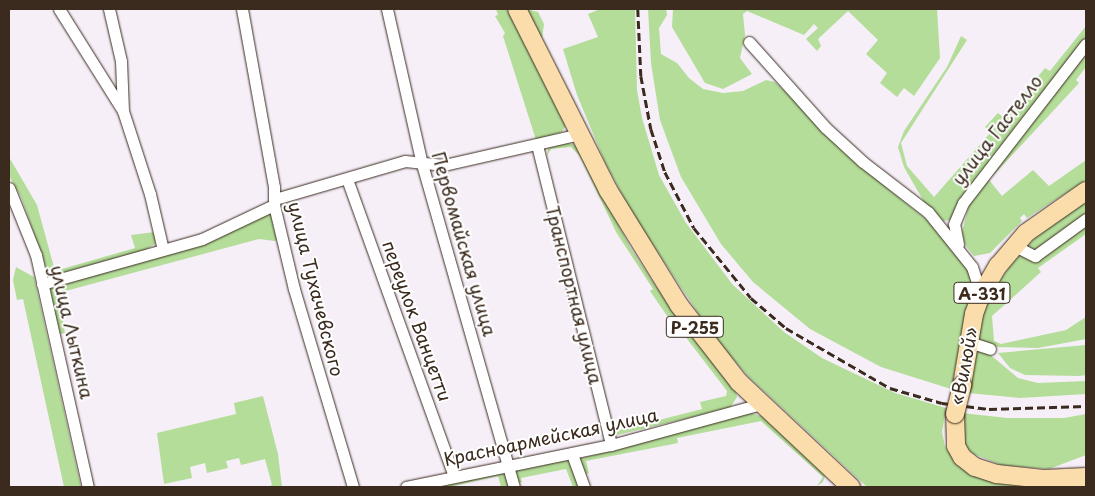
<!DOCTYPE html>
<html>
<head>
<meta charset="utf-8">
<style>
	body { margin:0 }
	#map { position:relative; width:1095px; height:496px; overflow:hidden; background:#f6eff8; font-family:"Playpen Sans",sans-serif }
	div>[style] { position:absolute }
	.green>* { inset:0; background:#b3dd99 }
	.roads { filter:drop-shadow(0 0 1px #3b2a1e) drop-shadow(0 0 1px #3b2a1e) }
	.minor>* { height:11px; margin:-5.5px; padding:0 5.5px; transform-origin:5.5px; border-radius:5.5px; background:#fff }
	.highway>* { height:18px; margin:-9px; padding:0 9px; transform-origin:9px; border-radius:9px; background:#fbddab }
	.rail>* { height:2.5px; margin-top:-1.25px; transform-origin:0; background:repeating-linear-gradient(90deg,#3b2a1e 0 8px,transparent 0 12px) }
	.bridges { filter:drop-shadow(0 0 1px #3b2a1e) drop-shadow(0 0 1px #3b2a1e) }
	.highway-bridge>* { height:18px; margin:-9px; padding:0 9px; transform-origin:9px; border-radius:9px; background:#fbddab }
	span { translate:-50% -50%; white-space:nowrap; text-align:center; line-height:1.15; -webkit-text-stroke:4px #fff; paint-order:stroke }
	.shield-label span { padding:1px 4px; background:#fff; border:1px solid; border-radius:4px; -webkit-text-stroke-width:0 }
	.shield-label { font-size:16px; color:#3b2a1e; font-weight:700 }
	.street-label { font-size:18px; color:#3b2a1e }
	.frame { position:absolute; inset:0; border:10px solid #3b2a1e; pointer-events:none }
</style>
</head>
<body>
<div id="map">
	<div class="green">
		<div style="clip-path:polygon(496px 9px,507px 9px,566px 125px,562px 132px,536px 140px,503px 36px,505px 33px,495px 16px,498px 15px)"></div>
		<div style="clip-path:polygon(526px 9px,538px 12px,544px 24px,542px 39px)"></div>
		<div style="clip-path:polygon(600px 9px,635px 9px,637px 90px,642px 118px,659px 175px,686px 223px,733px 285px,784px 332px,822px 358px,895px 393px,946px 408px,942px 432px,945px 446px,961px 466px,995px 481px,1034px 487px,867px 487px,748px 376px,712px 334px,632px 213px,604px 160px,577px 95px,563px 49px,598px 37px,588px 14px)"></div>
		<div style="clip-path:polygon(648px 9px,666px 9px,667px 15px,659px 28px,661px 54px,677px 63px,689px 78px,703px 89px,723px 93px,743px 91px,766px 80px,775px 82px,888px 189px,936px 227px,970px 274px,972px 284px,951px 389px,881px 367px,810px 329px,753px 282px,721px 244px,681px 177px,660px 120px,651px 63px)"></div>
		<div style="clip-path:polygon(673px 9px,937px 9px,940px 58px,914px 96px,904px 88px,897px 97px,880px 83px,887px 73px,866px 54px,878px 40px,848px 11px,818px 39px,821px 46px,817px 51px,806px 39px,818px 28px,814px 24px,804px 35px,747px 11px,743px 14px,745px 35px,740px 58px,752px 74px,723px 89px,705px 83px,672px 27px)"></div>
		<div style="clip-path:polygon(1086px 26px,1086px 38px,964px 197px,950px 220px,943px 221px,924px 202px,904px 167px,898px 147px,904px 131px,947px 67px,961px 36px,967px 40px,901px 143px,907px 166px,934px 197px,991px 132px,985px 127px,998px 113px,1004px 118px,1045px 68px,1050px 71px)"></div>
		<div style="clip-path:polygon(1086px 53px,1086px 67px,1076px 80px,1079px 83px,989px 180px,1002px 196px,1033px 170px,1049px 186px,1086px 160px,1086px 180px,1027px 218px,1024px 214px,1020px 218px,1022px 221px,990px 253px,974px 256px,965px 245px,962px 232px,969px 205px)"></div>
		<div style="clip-path:polygon(568px 143px,576px 145px,630px 247px,655px 285px,735px 389px,737px 397px,730px 408px,613px 436px,612px 432px,702px 409px,700px 402px,726px 396px,727px 391px,681px 331px,678px 332px,650px 291px,653px 289px,616px 232px,580px 156px,571px 147px,551px 149px,547px 156px,548px 148px)"></div>
		<div style="clip-path:polygon(9px 157px,37px 205px,55px 271px,135px 248px,131px 235px,155px 232px,155px 244px,145px 250px,66px 272px,48px 273px,21px 197px,9px 176px)"></div>
		<div style="clip-path:polygon(1086px 201px,1086px 234px,1038px 268px,1041px 272px,992px 316px,994px 341px,1001px 344px,1066px 330px,1086px 317px,1086px 339px,1038px 348px,997px 347px,977px 342px,984px 306px,1011px 264px,1036px 237px)"></div>
		<div style="clip-path:polygon(270px 212px,277px 240px,275px 241px,259px 239px,58px 293px,65px 333px,60px 334px,48px 289px,177px 251px)"></div>
		<div style="clip-path:polygon(16px 267px,34px 277px,81px 487px,64px 487px,23px 299px,17px 300px,13px 280px)"></div>
		<div style="clip-path:polygon(1086px 345px,1086px 375px,1079px 376px,1025px 375px,1010px 368px,998px 353px)"></div>
		<div style="clip-path:polygon(975px 350px,987px 352px,1018px 378px,1038px 383px,1086px 381px,1086px 394px,1020px 398px,968px 393px)"></div>
		<div style="clip-path:polygon(263px 396px,278px 454px,282px 487px,267px 487px,272px 485px,265px 459px,241px 465px,239px 458px,226px 461px,228px 468px,207px 473px,205px 463px,190px 467px,192px 478px,164px 484px,157px 433px,236px 414px,234px 403px)"></div>
		<div style="clip-path:polygon(751px 413px,764px 417px,826px 473px,823px 482px,817px 486px,823px 477px,761px 421px,677px 438px,678px 443px,668px 445px,586px 461px,589px 473px,583px 475px,578px 459px)"></div>
		<div style="clip-path:polygon(962px 413px,1007px 418px,1064px 418px,1086px 414px,1086px 455px,1049px 469px,1001px 465px,974px 454px,966px 447px,960px 437px)"></div>
		<div style="clip-path:polygon(568px 460px,579px 487px,573px 487px,566px 469px,521px 478px,522px 482px,519px 483px,515px 470px)"></div>
		<div style="clip-path:polygon(504px 470px,509px 487px,501px 487px,498px 476px,449px 487px,425px 487px)"></div>
	</div>
	<div class="roads">
		<div class="minor">
			<div style="left:59px;top:9px;width:120px;rotate:57.9deg"></div>
			<div style="left:123px;top:111px;width:87px;rotate:72deg"></div>
			<div style="left:150px;top:194px;width:57px;rotate:76.9deg"></div>
			<div style="left:109px;top:9px;width:53px;rotate:77deg"></div>
			<div style="left:121px;top:61px;width:50px;rotate:87.7deg"></div>
			<div style="left:242px;top:9px;width:181px;rotate:79.8deg"></div>
			<div style="left:274px;top:187px;width:18px;rotate:90deg"></div>
			<div style="left:274px;top:205px;width:86px;rotate:76.6deg"></div>
			<div style="left:294px;top:289px;width:207px;rotate:73.4deg"></div>
			<div style="left:387px;top:9px;width:159px;rotate:77.3deg"></div>
			<div style="left:422px;top:164px;width:336px;rotate:74.1deg"></div>
			<div style="left:749px;top:42px;width:115px;rotate:48.2deg"></div>
			<div style="left:826px;top:128px;width:50px;rotate:42.6deg"></div>
			<div style="left:863px;top:162px;width:82px;rotate:37.6deg"></div>
			<div style="left:928px;top:212px;width:70px;rotate:51.3deg"></div>
			<div style="left:972px;top:267px;width:29px;rotate:72deg"></div>
			<div style="left:537px;top:145px;width:309px;rotate:76.1deg"></div>
			<div style="left:347px;top:179px;width:316px;rotate:70.2deg"></div>
			<div style="left:9px;top:188px;width:72px;rotate:68.1deg"></div>
			<div style="left:36px;top:255px;width:238px;rotate:77.4deg"></div>
			<div style="left:275px;top:199px;width:135px;rotate:-16.3deg"></div>
			<div style="left:405px;top:161px;width:39px;rotate:6deg"></div>
			<div style="left:444px;top:165px;width:140px;rotate:-12.8deg"></div>
			<div style="left:958px;top:244px;width:20px;rotate:-101deg"></div>
			<div style="left:954px;top:224px;width:23px;rotate:-67deg"></div>
			<div style="left:963px;top:203px;width:201px;rotate:-52.3deg"></div>
			<div style="left:1013px;top:245px;width:25px;rotate:27deg"></div>
			<div style="left:1035px;top:256px;width:63px;rotate:-36deg"></div>
			<div style="left:42px;top:284px;width:166px;rotate:-15.7deg"></div>
			<div style="left:202px;top:239px;width:80px;rotate:-25.3deg"></div>
			<div style="left:969px;top:342px;width:22px;rotate:18deg"></div>
			<div style="left:572px;top:454px;width:35px;rotate:70deg"></div>
			<div style="left:406px;top:487px;width:209px;rotate:-11.6deg"></div>
			<div style="left:611px;top:445px;width:156px;rotate:-15.3deg"></div>
		</div>
		<div class="highway">
			<div style="left:517px;top:9px;width:203px;rotate:63.3deg"></div>
			<div style="left:608px;top:190px;width:135px;rotate:58.3deg"></div>
			<div style="left:679px;top:305px;width:98px;rotate:52.1deg"></div>
			<div style="left:739px;top:382px;width:154px;rotate:43.2deg"></div>
			<div style="left:962px;top:385px;width:72px;rotate:-80.4deg"></div>
			<div style="left:974px;top:314px;width:20px;rotate:-70deg"></div>
			<div style="left:981px;top:295px;width:34px;rotate:-60deg"></div>
			<div style="left:998px;top:266px;width:43px;rotate:-49.7deg"></div>
			<div style="left:1026px;top:233px;width:73px;rotate:-35deg"></div>
			<div style="left:955px;top:414px;width:32px;rotate:88deg"></div>
			<div style="left:956px;top:446px;width:13px;rotate:61deg"></div>
			<div style="left:962px;top:457px;width:16px;rotate:38deg"></div>
			<div style="left:975px;top:467px;width:23px;rotate:18deg"></div>
			<div style="left:997px;top:474px;width:47px;rotate:6.1deg"></div>
			<div style="left:1044px;top:479px;width:42px;rotate:-2.7deg"></div>
		</div>
	</div>
	<div class="rail">
		<div style="left:638px;top:9px;width:67px;rotate:87.4deg"></div>
		<div style="left:641px;top:76px;width:54px;rotate:79.3deg"></div>
		<div style="left:651px;top:129px;width:45px;rotate:72deg"></div>
		<div style="left:665px;top:172px;width:63px;rotate:62.6deg"></div>
		<div style="left:694px;top:228px;width:90px;rotate:50.8deg"></div>
		<div style="left:751px;top:298px;width:46px;rotate:40.6deg"></div>
		<div style="left:786px;top:328px;width:120px;rotate:30deg"></div>
		<div style="left:890px;top:388px;width:54px;rotate:16.1deg"></div>
		<div style="left:942px;top:403px;width:47px;rotate:7.3deg"></div>
		<div style="left:989px;top:409px;width:97px;rotate:-1.8deg"></div>
	</div>
	<div class="bridges">
		<div class="highway-bridge">
			<div style="left:955px;top:414px;width:30px;rotate:-76deg"></div>
		</div>
	</div>
	<div class="shield-label">
		<span style="left:982px;top:293px">А-331</span>
		<span style="left:695px;top:327px">Р-255</span>
	</div>
	<div class="street-label">
		<span style="left:997px;top:130px;rotate:-52deg">улица Гастелло</span>
		<span style="left:464px;top:244px;rotate:74deg">Первомайская улица</span>
		<span style="left:316px;top:289px;rotate:76deg">улица Тухачевского</span>
		<span style="left:574px;top:295px;rotate:76deg">Транспортная улица</span>
		<span style="left:417px;top:321px;rotate:70deg">переулок Ванцетти</span>
		<span style="left:72px;top:332px;rotate:77deg">улица Лыткина</span>
		<span style="left:964px;top:366px;rotate:-79deg">«Вилюй»</span>
		<span style="left:551px;top:437px;rotate:-12deg">Красноармейская улица</span>
	</div>
	<div class="frame"></div>
</div>
</body>
</html>
